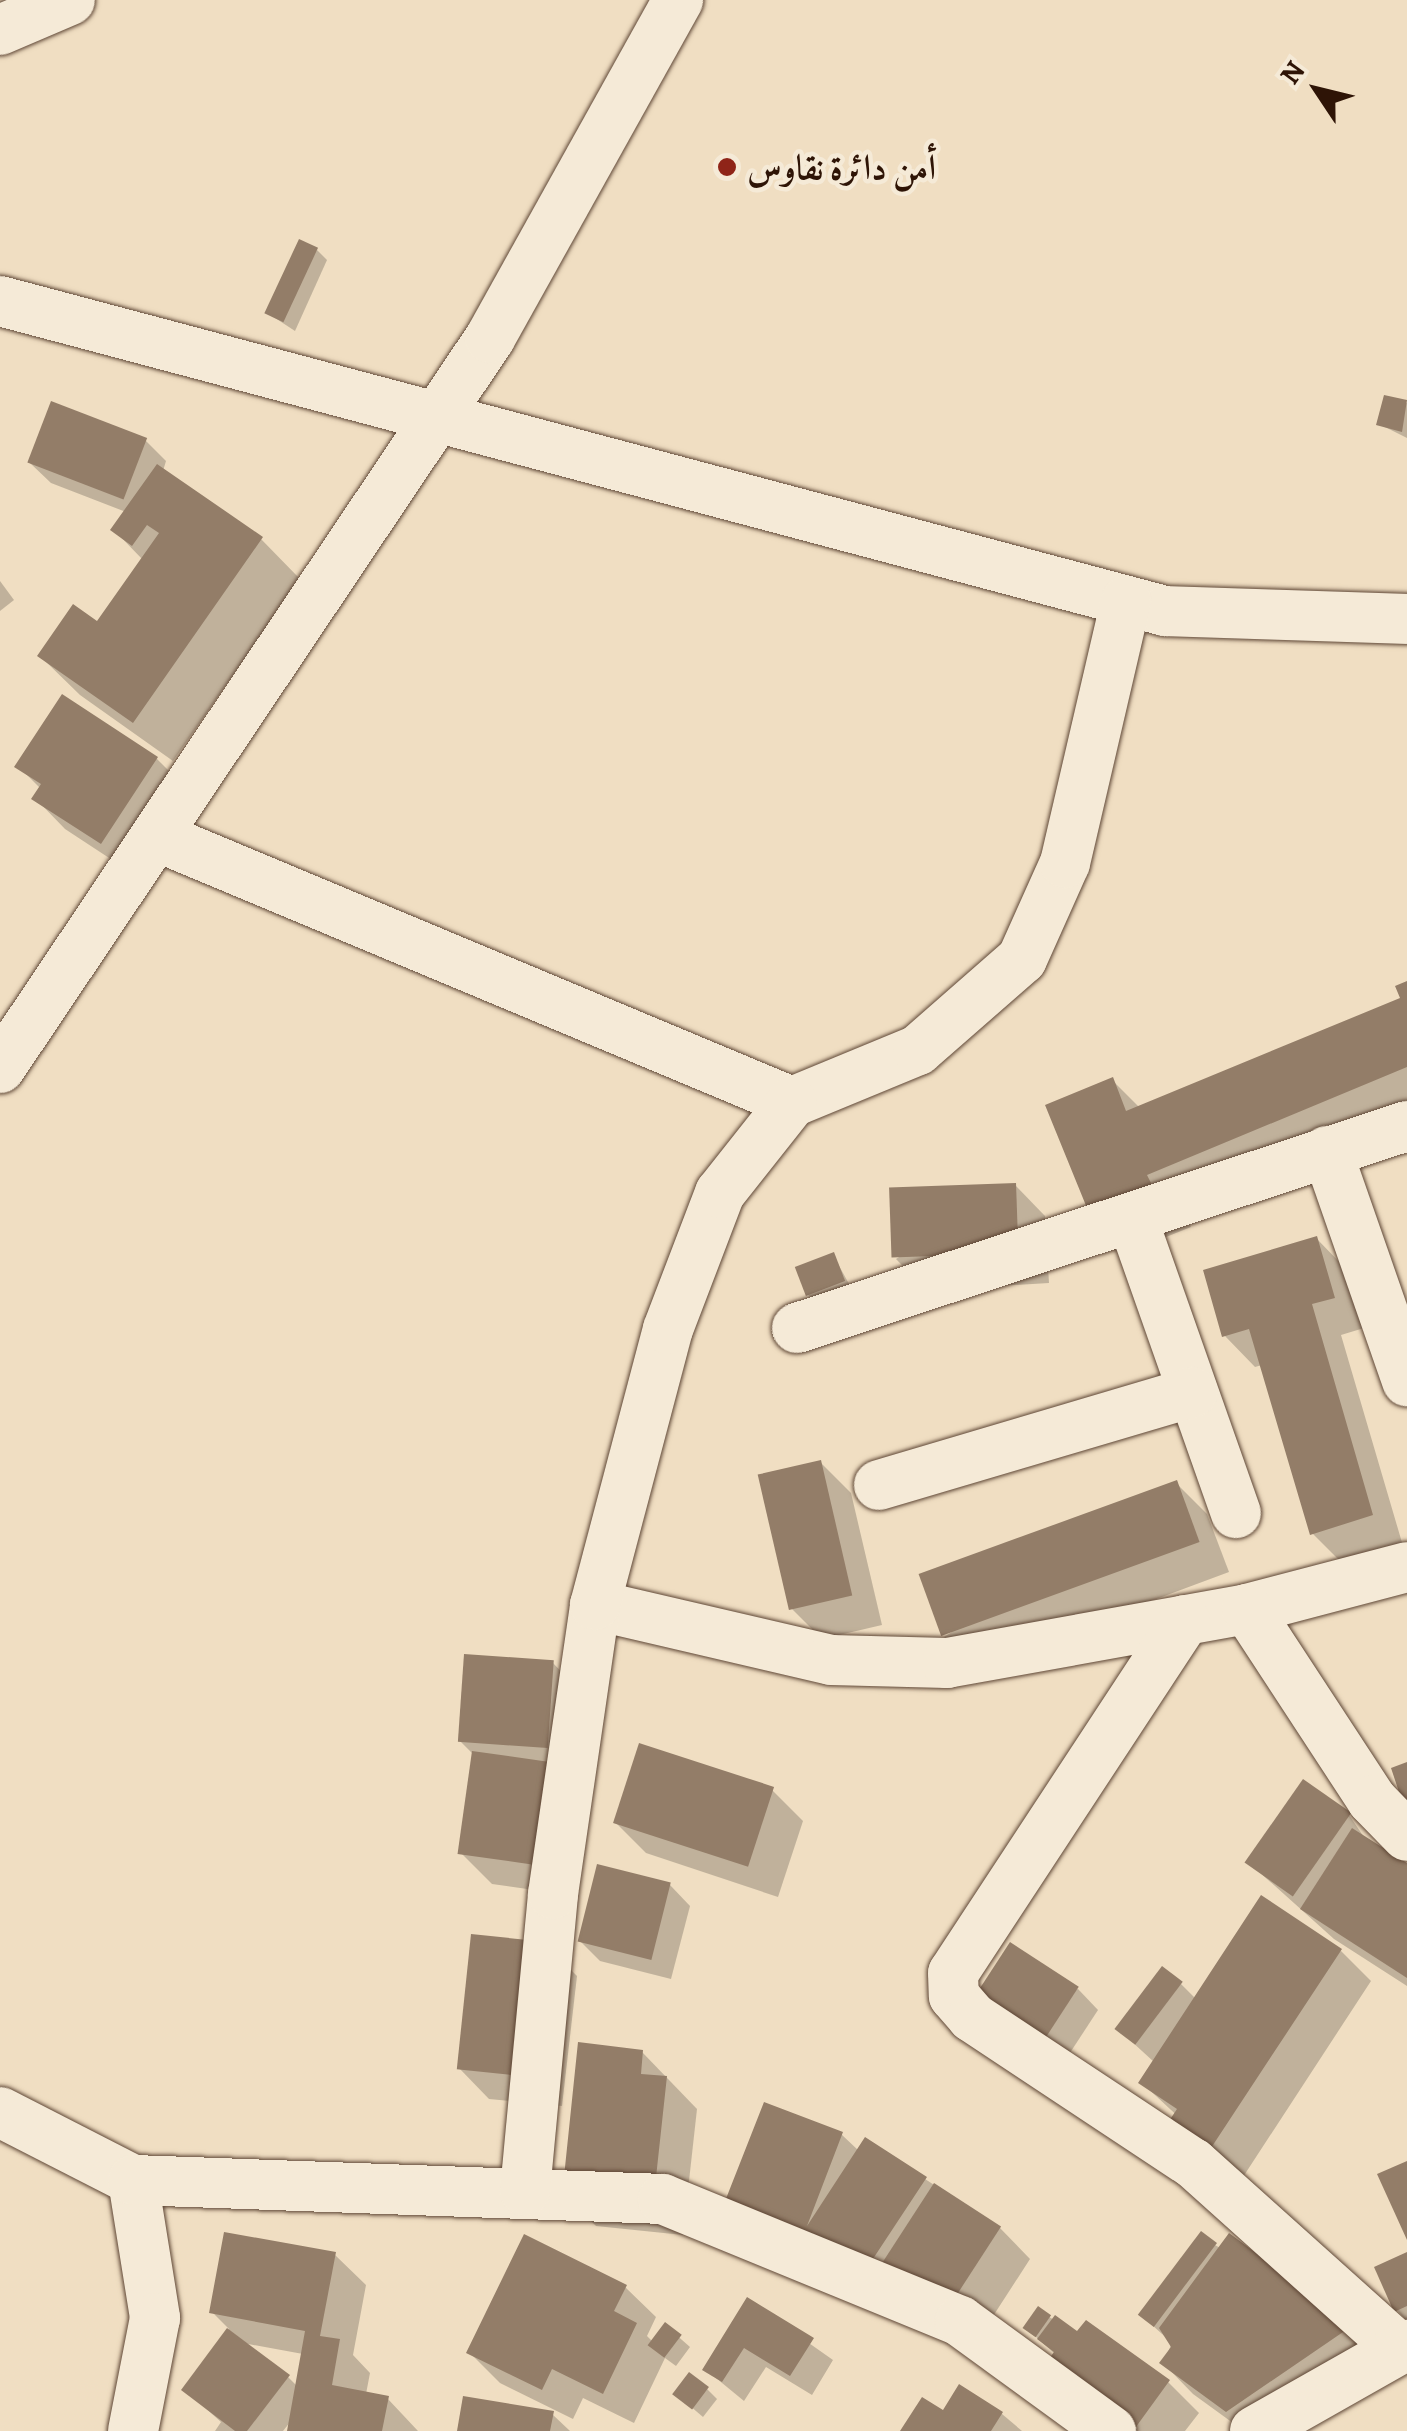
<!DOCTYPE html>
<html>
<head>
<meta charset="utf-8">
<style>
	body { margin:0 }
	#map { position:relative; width:1407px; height:2431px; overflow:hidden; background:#f0dec2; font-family:Alegreya,Amiri,serif }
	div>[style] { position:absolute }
	.shadow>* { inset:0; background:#0003 }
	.building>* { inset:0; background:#937d68; transform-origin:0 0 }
	.roads { filter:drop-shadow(0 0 2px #5e4635) drop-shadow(0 0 2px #5e4635) }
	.minor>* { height:50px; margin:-25px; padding:0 25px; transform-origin:25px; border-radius:25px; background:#f5ead7 }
	.dots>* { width:28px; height:28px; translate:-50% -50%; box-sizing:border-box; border:5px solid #f5ead7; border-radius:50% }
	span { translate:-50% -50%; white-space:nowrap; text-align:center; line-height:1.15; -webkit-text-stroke:9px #f5ead7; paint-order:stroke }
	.poi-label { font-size:35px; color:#2e1406; font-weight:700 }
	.left { translate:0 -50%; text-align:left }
	.north { position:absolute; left:1267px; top:40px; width:100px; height:100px; -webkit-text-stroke:8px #f5ead7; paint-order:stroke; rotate:305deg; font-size:28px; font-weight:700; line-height:40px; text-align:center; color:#2e1406 }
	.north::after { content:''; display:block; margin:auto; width:35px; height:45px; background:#2e1406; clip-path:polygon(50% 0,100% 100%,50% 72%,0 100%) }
</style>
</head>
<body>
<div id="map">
	<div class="shadow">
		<div style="clip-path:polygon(317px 250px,327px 260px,295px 331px,269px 314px)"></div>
		<div style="clip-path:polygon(1385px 398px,1407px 403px,1407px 438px,1379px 424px)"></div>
		<div style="clip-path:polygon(146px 441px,166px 461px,163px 471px,261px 539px,300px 579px,173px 761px,80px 695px,40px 656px,98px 625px,143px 560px,114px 530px,126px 512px,51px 483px,30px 463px)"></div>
		<div style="clip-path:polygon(0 581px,14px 600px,0 611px)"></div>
		<div style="clip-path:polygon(63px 697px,157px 759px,188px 790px,132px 873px,65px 829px,35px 798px,41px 789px,18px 766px)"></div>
		<div style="clip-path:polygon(1407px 984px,1407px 1123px,1185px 1214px,1191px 1227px,1131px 1251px,1112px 1080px,1140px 1108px,1403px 999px)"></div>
		<div style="clip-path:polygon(1015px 1185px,1045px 1216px,1049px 1283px,926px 1290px,896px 1259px)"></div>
		<div style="clip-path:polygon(1317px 1239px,1347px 1270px,1364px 1328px,1341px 1335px,1403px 1546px,1343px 1564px,1312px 1533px,1262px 1365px,1255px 1367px,1225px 1336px)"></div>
		<div style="clip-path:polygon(833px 1255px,853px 1291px,818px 1304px,808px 1295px)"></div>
		<div style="clip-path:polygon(821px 1463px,851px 1493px,882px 1625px,822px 1639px,791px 1608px)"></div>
		<div style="clip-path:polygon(1176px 1483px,1207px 1514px,1229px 1572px,974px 1667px,944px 1637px)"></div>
		<div style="clip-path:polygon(553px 1663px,573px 1684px,569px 1895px,492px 1884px,461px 1853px,474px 1755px,460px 1741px)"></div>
		<div style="clip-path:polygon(772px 1790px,803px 1821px,778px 1897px,646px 1853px,615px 1822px)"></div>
		<div style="clip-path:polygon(1349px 1815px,1366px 1840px,1407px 1866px,1407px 1986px,1334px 1939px,1247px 1861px)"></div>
		<div style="clip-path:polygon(670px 1885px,690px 1906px,671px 1979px,600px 1961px,579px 1940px)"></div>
		<div style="clip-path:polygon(546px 1945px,577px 1976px,562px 2106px,489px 2099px,459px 2068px)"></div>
		<div style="clip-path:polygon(1341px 1951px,1371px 1981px,1243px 2177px,1141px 2082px,1154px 2062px,1118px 2029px,1181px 1984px,1196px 1999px)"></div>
		<div style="clip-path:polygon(1078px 1989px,1098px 2010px,1064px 2062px,997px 2018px)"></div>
		<div style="clip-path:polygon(642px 2052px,697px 2109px,683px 2235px,596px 2226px,565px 2195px)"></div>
		<div style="clip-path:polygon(841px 2134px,859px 2151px,925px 2179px,1000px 2228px,1030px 2259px,975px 2344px,752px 2249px)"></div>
		<div style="clip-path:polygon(1215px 2245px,1329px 2310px,1374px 2362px,1244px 2431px,1193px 2394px,1163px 2363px,1172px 2343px,1141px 2315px)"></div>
		<div style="clip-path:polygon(evenodd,335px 2255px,366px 2285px,353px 2355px,370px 2373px,366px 2394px,387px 2398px,418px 2431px,289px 2431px,291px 2421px,283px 2431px,215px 2431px,221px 2422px,184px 2389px,229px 2329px,212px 2312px,335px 2255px,243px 2343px,303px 2354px,297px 2386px,288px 2377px,243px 2343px)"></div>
		<div style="clip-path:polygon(1407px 2255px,1407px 2321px,1397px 2310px)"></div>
		<div style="clip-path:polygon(625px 2287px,656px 2317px,647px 2336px,653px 2342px,665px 2325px,690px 2347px,676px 2366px,665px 2358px,634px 2423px,583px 2398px,573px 2419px,500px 2383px,469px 2352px)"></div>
		<div style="clip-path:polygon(748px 2300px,833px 2360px,812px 2395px,766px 2367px,744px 2401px,705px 2369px)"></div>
		<div style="clip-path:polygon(1049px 2317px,1168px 2382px,1199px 2413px,1185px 2431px,1100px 2431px,1055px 2354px,1026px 2328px)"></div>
		<div style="clip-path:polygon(707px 2389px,717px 2399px,703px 2417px,676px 2394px)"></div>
		<div style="clip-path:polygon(552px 2414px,570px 2431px,459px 2431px)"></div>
		<div style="clip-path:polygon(943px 2414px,1002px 2414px,1022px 2431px,903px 2431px)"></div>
	</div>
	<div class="building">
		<div style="left:299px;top:239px;width:21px;height:82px;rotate:25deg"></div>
		<div style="clip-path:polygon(1384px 395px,1407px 400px,1402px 432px,1376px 425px)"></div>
		<div style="left:51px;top:401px;width:103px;height:66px;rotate:21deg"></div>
		<div style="clip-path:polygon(157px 464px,263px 537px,133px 723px,37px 656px,73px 604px,97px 621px,159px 533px,147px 525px,132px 546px,110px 530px)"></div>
		<div style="clip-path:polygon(62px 694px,158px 757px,101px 844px,31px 799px,41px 784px,14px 767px)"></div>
		<div style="clip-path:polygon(1407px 981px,1407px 1067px,1147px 1175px,1153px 1187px,1089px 1213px,1045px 1105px,1113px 1077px,1126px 1111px,1400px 998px,1395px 986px)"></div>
		<div style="left:1016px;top:1183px;width:70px;height:127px;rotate:88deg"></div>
		<div style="clip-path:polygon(1317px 1236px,1335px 1298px,1312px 1304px,1373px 1515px,1310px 1535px,1249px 1329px,1222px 1337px,1203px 1270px)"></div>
		<div style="left:834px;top:1252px;width:31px;height:42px;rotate:69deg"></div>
		<div style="left:821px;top:1460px;width:139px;height:65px;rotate:77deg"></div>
		<div style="left:1177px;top:1480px;width:66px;height:275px;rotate:70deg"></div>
		<div style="left:464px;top:1654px;width:90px;height:88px;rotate:4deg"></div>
		<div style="left:639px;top:1743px;width:142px;height:84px;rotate:18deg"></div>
		<div style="left:472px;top:1751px;width:82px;height:104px;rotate:8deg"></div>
		<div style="clip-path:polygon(1407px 1762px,1407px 1813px,1406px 1813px,1391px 1768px)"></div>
		<div style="left:1303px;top:1779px;width:59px;height:102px;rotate:35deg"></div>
		<div style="clip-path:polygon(1352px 1828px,1407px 1863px,1407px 1978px,1300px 1909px)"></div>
		<div style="left:597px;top:1864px;width:76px;height:80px;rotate:14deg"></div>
		<div style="clip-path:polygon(1261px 1895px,1342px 1949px,1211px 2148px,1169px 2121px,1177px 2109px,1138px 2083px)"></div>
		<div style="left:471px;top:1934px;width:76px;height:136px;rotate:6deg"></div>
		<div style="left:1010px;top:1942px;width:82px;height:66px;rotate:33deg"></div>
		<div style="left:1162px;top:1966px;width:26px;height:79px;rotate:37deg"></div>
		<div style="clip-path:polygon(578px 2042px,643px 2050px,641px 2074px,667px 2076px,653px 2205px,562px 2196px)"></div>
		<div style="clip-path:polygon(764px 2102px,843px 2132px,807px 2226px,865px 2137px,927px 2177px,861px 2277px,718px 2219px)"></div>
		<div style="clip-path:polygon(1407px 2161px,1407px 2240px,1377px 2174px)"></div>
		<div style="left:934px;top:2183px;width:80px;height:106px;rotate:33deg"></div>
		<div style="left:1201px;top:2231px;width:20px;height:105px;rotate:37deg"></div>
		<div style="clip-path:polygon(224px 2232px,336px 2252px,320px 2336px,340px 2339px,332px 2385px,389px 2396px,382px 2431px,287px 2431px,305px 2331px,209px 2313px)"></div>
		<div style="clip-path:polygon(1229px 2233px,1330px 2308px,1346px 2330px,1226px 2412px,1159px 2363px,1171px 2347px,1159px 2328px)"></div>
		<div style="clip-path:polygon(524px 2234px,627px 2285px,614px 2311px,637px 2323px,603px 2394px,552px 2369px,542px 2390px,466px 2353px)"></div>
		<div style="clip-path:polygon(1407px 2252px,1407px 2306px,1394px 2312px,1374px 2267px)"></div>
		<div style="clip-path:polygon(747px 2297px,814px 2338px,790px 2376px,744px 2348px,722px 2382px,702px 2370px)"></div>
		<div style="left:1038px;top:2306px;width:16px;height:27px;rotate:35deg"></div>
		<div style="clip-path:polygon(1055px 2315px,1077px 2331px,1086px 2320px,1170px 2380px,1133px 2431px,1035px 2378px,1054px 2352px,1037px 2339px)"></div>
		<div style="left:665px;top:2322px;width:21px;height:29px;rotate:37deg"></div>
		<div style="clip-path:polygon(227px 2328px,290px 2375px,247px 2431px,235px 2431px,181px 2390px)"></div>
		<div style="left:689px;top:2372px;width:25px;height:28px;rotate:37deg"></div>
		<div style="clip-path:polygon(959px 2384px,1003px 2412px,991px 2431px,900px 2431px,922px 2397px,943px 2410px)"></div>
		<div style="clip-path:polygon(463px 2396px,554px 2411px,550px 2431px,457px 2431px)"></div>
	</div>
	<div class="roads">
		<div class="minor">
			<div style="left:0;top:30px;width:76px;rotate:-23.2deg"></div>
			<div style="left:0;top:301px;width:1206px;rotate:14.9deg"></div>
			<div style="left:1165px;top:611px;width:242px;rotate:1.9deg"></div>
			<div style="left:156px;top:836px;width:689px;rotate:22.7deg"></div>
			<div style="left:792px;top:1102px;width:136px;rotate:-22.4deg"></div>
			<div style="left:918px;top:1050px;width:138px;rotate:-41.2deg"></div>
			<div style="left:1022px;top:959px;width:105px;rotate:-65.9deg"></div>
			<div style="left:1065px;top:863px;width:269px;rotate:-76.9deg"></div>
			<div style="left:0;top:1068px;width:879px;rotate:-56.13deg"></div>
			<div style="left:490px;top:338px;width:387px;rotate:-60.9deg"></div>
			<div style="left:1327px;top:1151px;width:244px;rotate:70.8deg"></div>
			<div style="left:1132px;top:1218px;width:313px;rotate:70.6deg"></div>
			<div style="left:797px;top:1328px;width:643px;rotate:-18.32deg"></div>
			<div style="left:879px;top:1485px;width:327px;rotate:-16.5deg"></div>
			<div style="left:595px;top:1605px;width:242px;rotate:13.1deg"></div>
			<div style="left:831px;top:1660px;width:116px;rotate:1.5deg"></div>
			<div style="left:947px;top:1663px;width:305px;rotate:-10.2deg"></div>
			<div style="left:1247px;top:1609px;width:165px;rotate:-14.7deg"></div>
			<div style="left:1247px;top:1609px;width:228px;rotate:56.8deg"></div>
			<div style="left:1372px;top:1800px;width:50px;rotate:45.8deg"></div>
			<div style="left:1185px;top:1620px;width:422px;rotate:123.3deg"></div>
			<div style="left:953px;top:1973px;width:23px;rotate:88deg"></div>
			<div style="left:954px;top:1996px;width:28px;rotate:49deg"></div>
			<div style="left:972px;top:2017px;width:265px;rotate:33.5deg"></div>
			<div style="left:1193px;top:2163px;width:277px;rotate:41.9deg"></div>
			<div style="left:0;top:2112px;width:149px;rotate:27.1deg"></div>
			<div style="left:133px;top:2180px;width:140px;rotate:80.9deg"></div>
			<div style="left:155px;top:2318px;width:115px;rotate:101deg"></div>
			<div style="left:133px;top:2180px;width:530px;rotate:2.05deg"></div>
			<div style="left:663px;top:2199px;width:321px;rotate:22.3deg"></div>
			<div style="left:960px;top:2321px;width:187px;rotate:36.1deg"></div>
			<div style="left:525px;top:2191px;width:298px;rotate:-84.6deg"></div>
			<div style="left:553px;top:1894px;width:292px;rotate:-81.7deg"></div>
			<div style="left:595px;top:1605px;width:285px;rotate:-75.2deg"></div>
			<div style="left:668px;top:1329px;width:146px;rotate:-69.1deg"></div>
			<div style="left:720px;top:1193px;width:116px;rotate:-51.6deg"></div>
			<div style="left:1255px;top:2431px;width:175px;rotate:-29.5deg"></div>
		</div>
	</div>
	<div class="dots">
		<div style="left:727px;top:167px;background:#8f2418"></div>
	</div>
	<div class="poi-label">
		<span class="left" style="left:747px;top:167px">أمن دائرة نقاوس</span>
	</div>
	<div class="north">N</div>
</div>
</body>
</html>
